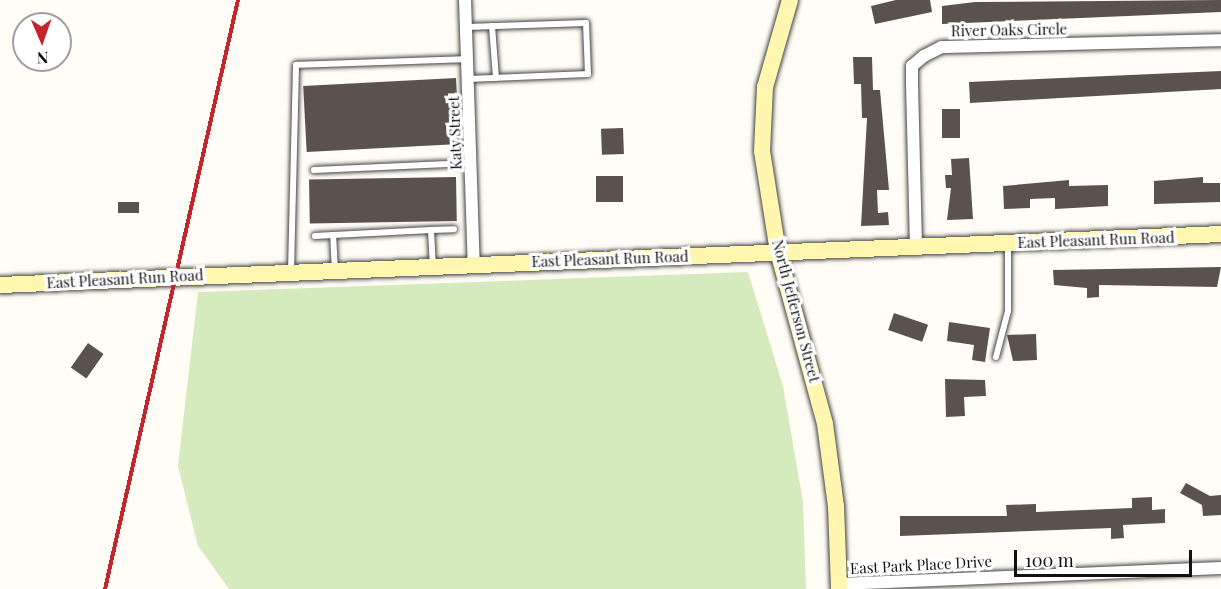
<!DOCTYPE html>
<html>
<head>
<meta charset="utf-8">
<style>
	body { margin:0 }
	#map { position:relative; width:1221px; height:589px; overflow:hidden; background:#fffdf5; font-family:"Playfair Display",serif }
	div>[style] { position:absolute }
	.green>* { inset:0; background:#d5ebbd }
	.building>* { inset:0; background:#5a524d; transform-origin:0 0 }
	.roads { filter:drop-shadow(0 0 2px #444) drop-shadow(0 0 2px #444) }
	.lane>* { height:6px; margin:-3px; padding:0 3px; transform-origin:3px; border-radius:3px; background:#fff }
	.street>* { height:12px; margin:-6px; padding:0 6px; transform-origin:6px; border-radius:6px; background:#fff }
	.secondary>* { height:16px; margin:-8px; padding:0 8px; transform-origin:8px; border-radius:8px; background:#fff6b0 }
	.rail>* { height:4px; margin:-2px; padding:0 2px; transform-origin:2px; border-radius:2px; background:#c4262e }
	span { translate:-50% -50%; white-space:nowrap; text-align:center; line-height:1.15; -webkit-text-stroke:6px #fff; paint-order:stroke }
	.street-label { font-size:15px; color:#111 }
	.north { position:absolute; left:12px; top:12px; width:60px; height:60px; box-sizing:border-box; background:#fff; border:2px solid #a0a0a0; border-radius:50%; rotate:178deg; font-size:16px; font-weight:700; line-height:24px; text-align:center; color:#111 }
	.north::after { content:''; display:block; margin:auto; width:21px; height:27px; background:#c4262e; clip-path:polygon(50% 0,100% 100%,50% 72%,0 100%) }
	.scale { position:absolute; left:1014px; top:550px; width:178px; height:27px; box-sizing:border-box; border:3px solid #111; border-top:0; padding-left:8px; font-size:18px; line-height:21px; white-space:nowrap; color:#111; -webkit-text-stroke:4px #fff; paint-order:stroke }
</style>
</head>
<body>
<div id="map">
	<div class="green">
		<div style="clip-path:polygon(748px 272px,783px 386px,803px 502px,806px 589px,229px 589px,198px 546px,178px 466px,198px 292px)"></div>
	</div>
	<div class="building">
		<div style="clip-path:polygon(896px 0,930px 0,932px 12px,875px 24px,871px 6px)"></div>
		<div style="clip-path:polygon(1221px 0,1221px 12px,942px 24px,942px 6px,975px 2px)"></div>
		<div style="clip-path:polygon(853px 57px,872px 57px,873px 90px,880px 90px,889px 190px,877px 190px,878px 213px,888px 212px,889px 225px,861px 226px,867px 118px,862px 118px,861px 84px,854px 84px)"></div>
		<div style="clip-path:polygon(1221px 71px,1221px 89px,970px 103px,969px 82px)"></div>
		<div style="left:456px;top:78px;width:66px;height:153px;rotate:87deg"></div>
		<div style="left:942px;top:109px;width:18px;height:29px"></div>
		<div style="left:623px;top:128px;width:26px;height:22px;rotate:88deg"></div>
		<div style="clip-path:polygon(969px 158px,973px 219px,947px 220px,951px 188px,946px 188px,945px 175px,952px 175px,951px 159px)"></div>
		<div style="left:596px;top:176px;width:27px;height:26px"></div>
		<div style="left:456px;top:177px;width:44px;height:147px;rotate:89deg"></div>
		<div style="clip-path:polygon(1203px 177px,1203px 183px,1220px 183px,1220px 202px,1154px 204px,1154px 181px)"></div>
		<div style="clip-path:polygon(1069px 180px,1069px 186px,1108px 185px,1108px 206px,1055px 209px,1055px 198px,1030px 199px,1030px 208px,1004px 209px,1003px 186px)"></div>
		<div style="left:139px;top:202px;width:11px;height:21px;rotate:90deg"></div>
		<div style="clip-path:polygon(1221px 267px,1217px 287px,1099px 285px,1099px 297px,1087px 298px,1087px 288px,1054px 285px,1053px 270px)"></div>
		<div style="left:894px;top:313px;width:36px;height:18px;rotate:19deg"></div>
		<div style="clip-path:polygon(949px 322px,990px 328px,985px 362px,972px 360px,974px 345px,947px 341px)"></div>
		<div style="clip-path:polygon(1036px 334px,1037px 360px,1013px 361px,1007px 335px)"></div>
		<div style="left:88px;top:343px;width:19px;height:30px;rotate:35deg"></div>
		<div style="clip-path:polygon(945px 379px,985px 380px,986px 396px,964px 397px,965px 416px,946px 417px)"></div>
		<div style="clip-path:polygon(1186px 483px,1210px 496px,1221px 495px,1221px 515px,1203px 516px,1202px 505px,1180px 493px)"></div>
		<div style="clip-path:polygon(1152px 497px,1152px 510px,1165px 509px,1165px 523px,1123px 525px,1124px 538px,1111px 539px,1111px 528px,900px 536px,900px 516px,1007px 516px,1006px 505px,1036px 504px,1036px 512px,1132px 508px,1132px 498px)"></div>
	</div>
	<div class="roads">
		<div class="lane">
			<div style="left:492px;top:26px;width:52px;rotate:85.6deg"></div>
			<div style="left:466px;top:27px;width:120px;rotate:-1.9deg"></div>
			<div style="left:586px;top:23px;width:51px;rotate:87.8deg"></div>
			<div style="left:588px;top:74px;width:120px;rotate:177.6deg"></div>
			<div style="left:314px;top:170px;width:156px;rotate:-2.6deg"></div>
			<div style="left:431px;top:230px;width:23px;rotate:-2deg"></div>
			<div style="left:315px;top:236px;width:18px;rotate:-3deg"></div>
			<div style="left:291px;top:271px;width:206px;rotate:-88.6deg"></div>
			<div style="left:296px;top:65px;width:171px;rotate:-2deg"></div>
			<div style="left:335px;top:271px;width:36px;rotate:-93deg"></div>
			<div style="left:333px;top:235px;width:98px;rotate:-2.9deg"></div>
			<div style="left:431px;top:230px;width:36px;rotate:87deg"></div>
			<div style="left:996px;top:357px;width:48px;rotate:-75.4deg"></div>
			<div style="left:1008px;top:311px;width:67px;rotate:-90deg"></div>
		</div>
		<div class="street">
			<div style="left:465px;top:0;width:265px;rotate:88.1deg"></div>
			<div style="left:916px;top:247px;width:164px;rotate:-91.4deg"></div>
			<div style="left:912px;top:83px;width:17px;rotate:-90deg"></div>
			<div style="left:912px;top:66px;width:16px;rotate:-40deg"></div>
			<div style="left:924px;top:56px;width:20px;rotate:-27deg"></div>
			<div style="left:942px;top:47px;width:279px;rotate:-1.4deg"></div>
			<div style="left:839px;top:584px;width:382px;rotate:-2.4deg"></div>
		</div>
		<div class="secondary">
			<div style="left:790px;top:0;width:91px;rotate:106deg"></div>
			<div style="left:765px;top:87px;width:64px;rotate:92.7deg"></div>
			<div style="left:762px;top:151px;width:102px;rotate:81deg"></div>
			<div style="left:778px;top:252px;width:178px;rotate:74.7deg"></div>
			<div style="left:825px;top:424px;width:83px;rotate:82.4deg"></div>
			<div style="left:836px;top:506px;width:83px;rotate:87.9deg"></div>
			<div style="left:0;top:285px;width:1222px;rotate:-2.39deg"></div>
		</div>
	</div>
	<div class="rail">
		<div style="left:105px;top:589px;width:604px;rotate:-77.28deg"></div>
	</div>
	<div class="street-label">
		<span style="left:1009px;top:30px;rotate:-1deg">River Oaks Circle</span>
		<span style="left:455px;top:133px;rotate:-92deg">Katy Street</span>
		<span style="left:1096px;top:240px;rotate:-2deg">East Pleasant Run Road</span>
		<span style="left:610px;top:259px;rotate:-2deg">East Pleasant Run Road</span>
		<span style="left:125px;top:279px;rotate:-3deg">East Pleasant Run Road</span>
		<span style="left:796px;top:311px;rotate:75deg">North Jefferson Street</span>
		<span style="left:921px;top:565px;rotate:-3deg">East Park Place Drive</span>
	</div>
	<div class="north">N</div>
	<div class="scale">100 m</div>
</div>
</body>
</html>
